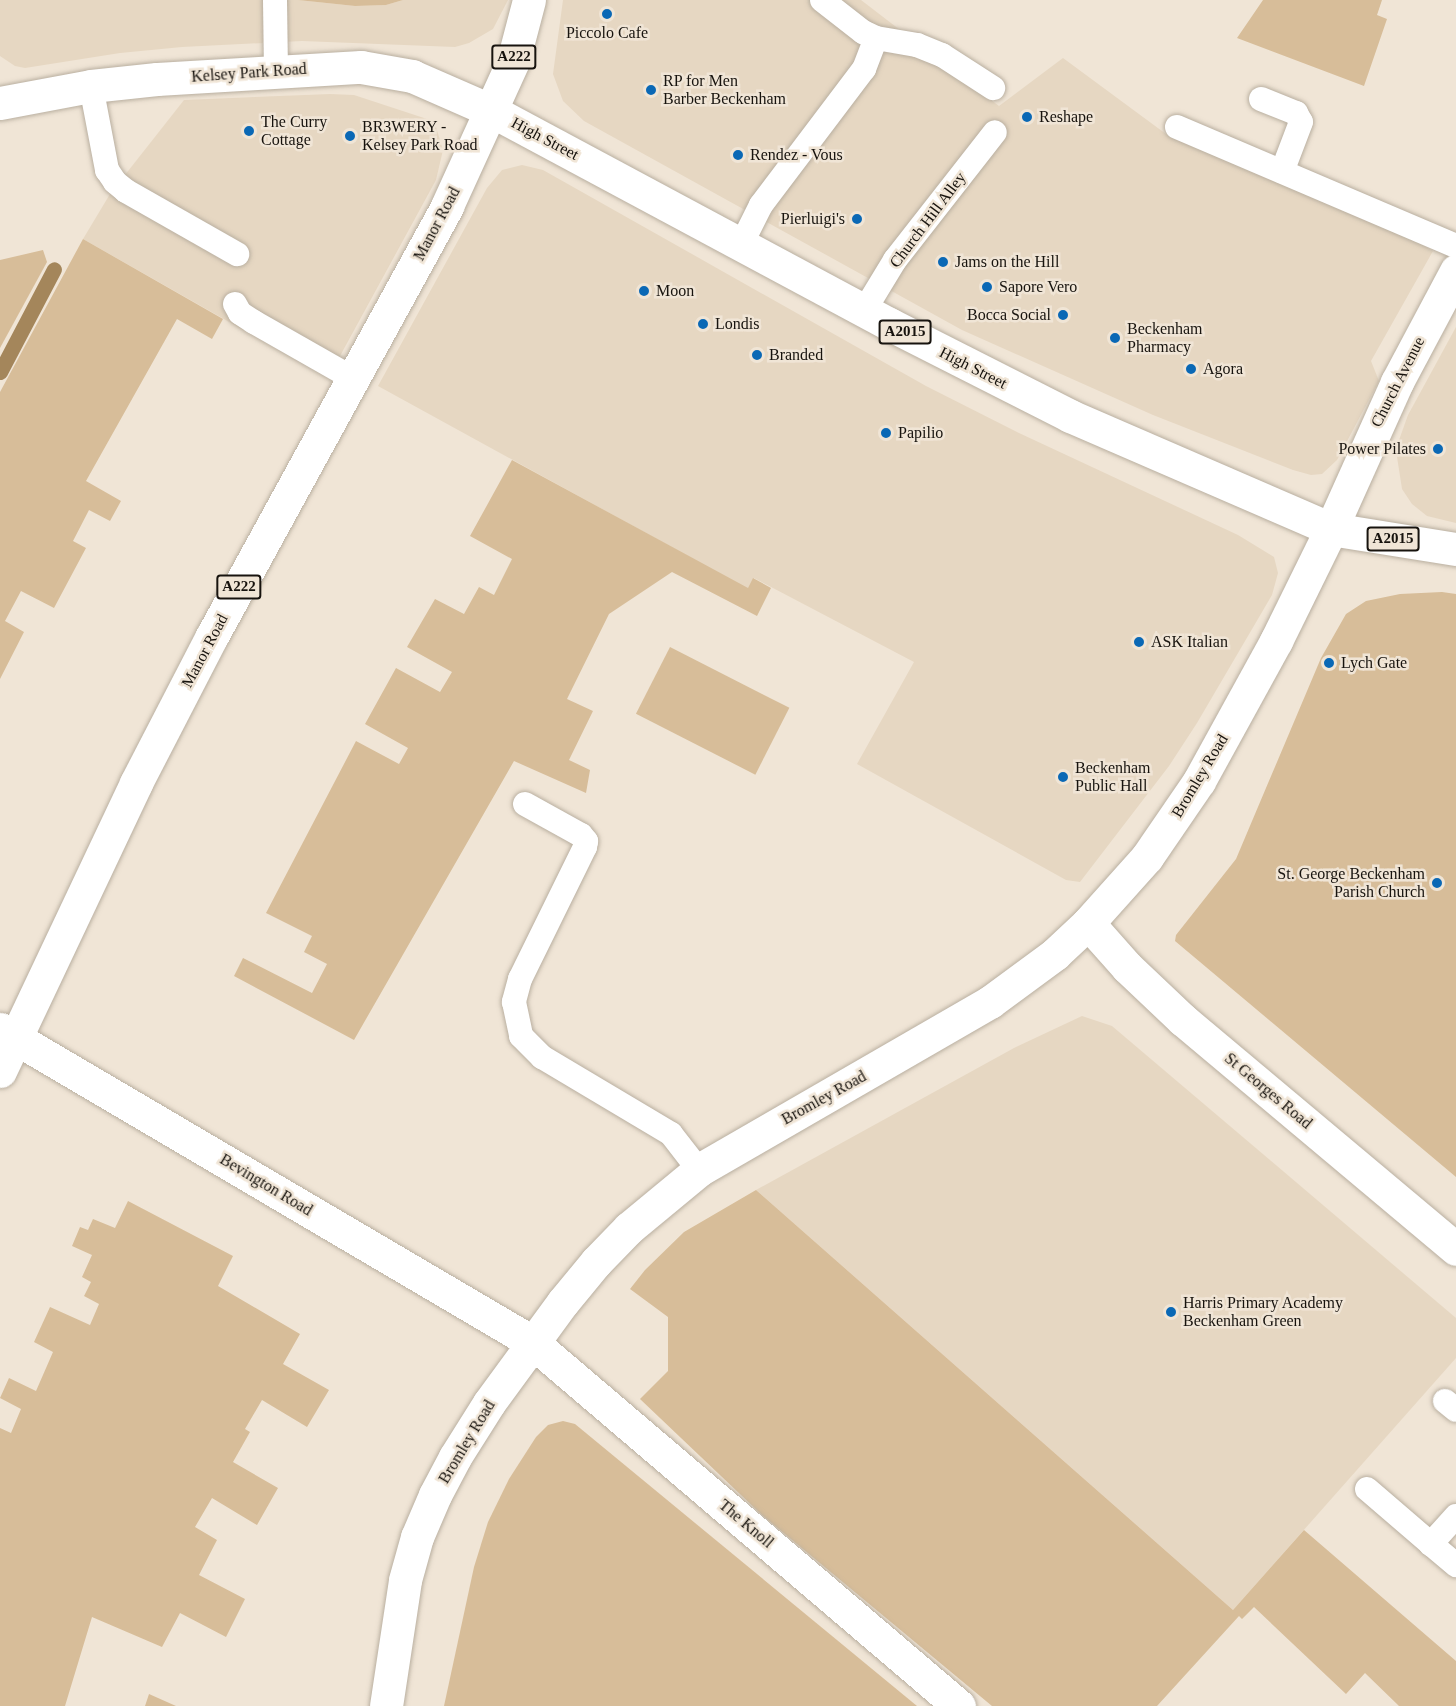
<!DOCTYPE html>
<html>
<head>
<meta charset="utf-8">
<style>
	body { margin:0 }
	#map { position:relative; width:1456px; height:1706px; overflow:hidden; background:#f0e5d6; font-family:"Times New Roman",serif }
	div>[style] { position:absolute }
	.built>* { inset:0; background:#e6d7c2 }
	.green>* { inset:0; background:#d7bd99; transform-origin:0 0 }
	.stream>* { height:15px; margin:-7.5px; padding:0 7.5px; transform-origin:7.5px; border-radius:7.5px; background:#a4865b }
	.roads { filter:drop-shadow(0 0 2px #b9afa0) drop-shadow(0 0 2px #b9afa0) }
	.service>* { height:24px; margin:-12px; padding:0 12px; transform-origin:12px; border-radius:12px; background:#fff }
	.minor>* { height:33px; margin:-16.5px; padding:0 16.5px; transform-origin:16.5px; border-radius:16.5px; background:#fff }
	.secondary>* { height:33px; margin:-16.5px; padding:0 16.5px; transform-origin:16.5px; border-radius:16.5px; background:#fff }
	.primary>* { height:33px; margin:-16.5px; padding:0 16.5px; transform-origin:16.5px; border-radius:16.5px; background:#fff }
	.dots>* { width:16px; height:16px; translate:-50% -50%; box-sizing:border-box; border:3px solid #f0e5d6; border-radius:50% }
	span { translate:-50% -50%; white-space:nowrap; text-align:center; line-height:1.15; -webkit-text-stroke:5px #f0e5d6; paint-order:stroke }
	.shield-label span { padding:2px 4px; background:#f0e5d6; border:2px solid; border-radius:4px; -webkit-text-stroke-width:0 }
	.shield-label { font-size:15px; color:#17130e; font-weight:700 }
	.poi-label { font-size:16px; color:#17130e }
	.left { translate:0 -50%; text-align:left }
	.right { translate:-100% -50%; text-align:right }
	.street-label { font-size:16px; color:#17130e }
</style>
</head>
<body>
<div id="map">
	<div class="built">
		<div style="clip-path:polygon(0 0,298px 0,355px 6px,386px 5px,403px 0,508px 0,493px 29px,469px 43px,455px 47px,302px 41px,182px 47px,120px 53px,25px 68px,15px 66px,0 56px)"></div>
		<div style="clip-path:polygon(563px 0,861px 0,999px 106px,1063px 58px,1166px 134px,1414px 240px,1433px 251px,1371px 361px,1379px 381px,1337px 460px,1322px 474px,1311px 475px,1293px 470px,1153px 415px,962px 330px,584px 121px,563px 101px,553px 74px)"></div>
		<div style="clip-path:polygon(330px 94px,354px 95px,427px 119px,436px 127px,443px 150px,436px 180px,328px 378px,83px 239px,110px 194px,184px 100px)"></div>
		<div style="clip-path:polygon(522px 165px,543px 170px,926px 386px,1019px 433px,1238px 535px,1274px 557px,1278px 573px,1272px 595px,1197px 723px,1169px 766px,1080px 882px,1066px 880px,857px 764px,914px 662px,754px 578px,748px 589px,378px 386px,487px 188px,502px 170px)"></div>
		<div style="clip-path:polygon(1456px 327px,1456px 523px,1427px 516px,1412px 504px,1402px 489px,1397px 457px,1399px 440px,1408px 415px)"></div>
		<div style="clip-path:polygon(1082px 1016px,1112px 1026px,1456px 1318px,1456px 1358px,1233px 1610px,756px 1190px,1014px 1048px)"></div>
	</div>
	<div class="green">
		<div style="clip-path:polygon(298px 0,403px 0,386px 5px,355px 6px)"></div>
		<div style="clip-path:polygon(1263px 0,1382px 0,1377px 15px,1387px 19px,1364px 86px,1237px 38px)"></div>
		<div style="clip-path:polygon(83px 239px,223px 319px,212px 339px,177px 319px,86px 481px,121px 501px,110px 521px,89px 510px,73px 541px,86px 548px,54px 608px,21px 591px,5px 621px,24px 632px,0 679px,0 392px)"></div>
		<div style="clip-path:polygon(43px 250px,47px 262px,0 348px,0 260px)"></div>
		<div style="clip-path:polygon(512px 460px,748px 588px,753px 578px,771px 588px,757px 616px,672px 572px,609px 614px,567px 699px,593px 711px,569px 760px,590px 770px,586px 793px,514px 761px,354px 1040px,234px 976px,243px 958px,312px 993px,327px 964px,304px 952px,312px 936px,266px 913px,356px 741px,399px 764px,408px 748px,365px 724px,396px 668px,440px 692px,452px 672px,407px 647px,435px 599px,464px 614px,479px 587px,494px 595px,512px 559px,470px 536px)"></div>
		<div style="clip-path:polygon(1442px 592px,1456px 594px,1456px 1177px,1175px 941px,1176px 935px,1236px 859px,1321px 658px,1346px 614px,1366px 601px,1400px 594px)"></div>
		<div style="left:670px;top:647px;width:134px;height:75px;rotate:27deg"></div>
		<div style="clip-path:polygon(756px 1190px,1233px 1610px,1304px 1530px,1456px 1661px,1456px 1706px,1399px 1706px,1365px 1673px,1346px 1694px,1254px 1607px,1242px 1619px,1239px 1616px,1157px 1706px,992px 1706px,762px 1515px,640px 1399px,668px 1371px,668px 1317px,630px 1289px,645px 1270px,684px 1232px)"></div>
		<div style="clip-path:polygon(128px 1201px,233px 1256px,218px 1286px,300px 1334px,283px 1364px,329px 1390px,307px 1427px,262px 1400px,245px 1429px,250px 1432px,233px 1462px,278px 1488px,257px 1525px,212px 1498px,195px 1527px,217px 1540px,199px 1575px,245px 1599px,226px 1637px,180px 1613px,162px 1647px,92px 1617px,65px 1706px,0 1706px,0 1428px,11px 1433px,21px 1409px,0 1398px,9px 1378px,36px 1391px,53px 1352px,34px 1342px,50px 1307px,90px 1325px,99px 1304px,84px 1296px,91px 1282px,82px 1277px,92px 1255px,72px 1246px,80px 1227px,88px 1230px,93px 1219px,115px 1228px)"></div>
		<div style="clip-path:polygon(563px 1421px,575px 1424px,917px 1706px,444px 1706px,474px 1567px,488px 1522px,509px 1479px,536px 1437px,548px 1425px)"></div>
		<div style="clip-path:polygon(149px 1694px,176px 1706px,145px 1706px)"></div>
	</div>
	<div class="stream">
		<div style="left:0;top:372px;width:116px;rotate:-62.3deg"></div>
	</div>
	<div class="roads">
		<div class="service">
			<div style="left:275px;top:0;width:71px;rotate:89.2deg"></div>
			<div style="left:822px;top:0;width:52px;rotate:38deg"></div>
			<div style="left:863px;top:32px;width:14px;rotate:25deg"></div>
			<div style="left:876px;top:38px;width:42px;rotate:9.7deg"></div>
			<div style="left:917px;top:45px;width:27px;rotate:22deg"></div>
			<div style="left:942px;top:55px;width:61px;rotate:32.9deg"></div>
			<div style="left:91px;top:86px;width:86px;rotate:79.2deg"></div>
			<div style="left:107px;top:170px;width:14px;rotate:56deg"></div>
			<div style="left:115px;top:182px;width:14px;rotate:39deg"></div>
			<div style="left:126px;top:191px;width:128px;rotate:29.6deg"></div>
			<div style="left:1261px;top:99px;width:38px;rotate:22deg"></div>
			<div style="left:1296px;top:113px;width:10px;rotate:61deg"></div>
			<div style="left:1301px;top:122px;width:53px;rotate:110.8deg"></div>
			<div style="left:1177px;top:127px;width:303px;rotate:23.1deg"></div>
			<div style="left:742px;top:243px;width:42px;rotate:-63.4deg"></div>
			<div style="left:761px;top:205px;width:171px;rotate:-52.9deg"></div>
			<div style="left:864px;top:69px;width:33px;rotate:-69deg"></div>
			<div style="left:235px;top:304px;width:10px;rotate:61deg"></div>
			<div style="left:240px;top:313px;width:17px;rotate:33deg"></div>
			<div style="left:254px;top:322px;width:113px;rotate:29.7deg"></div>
			<div style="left:864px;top:311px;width:60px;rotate:-58.7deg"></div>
			<div style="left:895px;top:260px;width:162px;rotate:-52deg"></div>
			<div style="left:525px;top:804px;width:64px;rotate:29deg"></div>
			<div style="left:581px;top:835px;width:8px;rotate:50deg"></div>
			<div style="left:586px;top:841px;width:6px;rotate:99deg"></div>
			<div style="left:585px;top:847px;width:147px;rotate:116.2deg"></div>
			<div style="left:520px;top:979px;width:24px;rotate:105deg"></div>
			<div style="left:514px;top:1002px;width:35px;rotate:78deg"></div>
			<div style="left:521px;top:1036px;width:30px;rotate:45deg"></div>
			<div style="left:542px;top:1057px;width:150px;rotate:30.8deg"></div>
			<div style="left:671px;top:1134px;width:46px;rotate:52.1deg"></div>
			<div style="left:1445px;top:1401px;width:14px;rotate:39deg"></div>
			<div style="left:1367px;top:1489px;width:84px;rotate:40.7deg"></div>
			<div style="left:1456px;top:1516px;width:38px;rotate:132deg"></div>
			<div style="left:1431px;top:1544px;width:33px;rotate:40deg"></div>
		</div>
		<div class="minor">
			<div style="left:0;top:103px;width:93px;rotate:-10.6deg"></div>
			<div style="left:91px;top:86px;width:66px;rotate:-6.1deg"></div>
			<div style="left:157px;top:79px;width:204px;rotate:-3.4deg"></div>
			<div style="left:361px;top:67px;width:52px;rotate:10deg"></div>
			<div style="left:412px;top:76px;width:87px;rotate:23.6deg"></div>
			<div style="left:1331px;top:529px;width:161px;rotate:-65.8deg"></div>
			<div style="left:1397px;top:382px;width:126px;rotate:-62deg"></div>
			<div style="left:1088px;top:923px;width:59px;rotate:48.4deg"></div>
			<div style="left:1127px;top:967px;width:77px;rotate:43.4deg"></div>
			<div style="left:1183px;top:1020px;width:356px;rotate:40deg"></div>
			<div style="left:0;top:1029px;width:617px;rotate:30.47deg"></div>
			<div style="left:532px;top:1342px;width:561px;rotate:40.45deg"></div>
		</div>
		<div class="secondary">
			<div style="left:386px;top:1706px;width:127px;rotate:-81.4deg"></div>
			<div style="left:405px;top:1580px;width:45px;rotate:-74.4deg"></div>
			<div style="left:417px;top:1537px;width:46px;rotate:-66.8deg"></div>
			<div style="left:435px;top:1495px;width:43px;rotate:-62.2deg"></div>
			<div style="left:455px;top:1457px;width:64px;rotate:-57.8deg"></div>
			<div style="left:489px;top:1403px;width:125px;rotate:-53.8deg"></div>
			<div style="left:563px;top:1302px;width:52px;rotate:-50.5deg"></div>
			<div style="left:596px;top:1262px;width:47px;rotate:-45.9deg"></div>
			<div style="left:629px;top:1228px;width:91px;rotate:-39.6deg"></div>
			<div style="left:699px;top:1170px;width:336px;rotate:-30deg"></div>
			<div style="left:990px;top:1002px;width:81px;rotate:-36.4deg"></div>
			<div style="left:1055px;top:954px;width:45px;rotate:-43.2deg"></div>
			<div style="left:1088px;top:923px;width:89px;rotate:-48.2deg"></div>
			<div style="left:1147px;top:857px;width:92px;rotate:-55.6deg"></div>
			<div style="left:1199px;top:781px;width:160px;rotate:-61.2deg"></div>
			<div style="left:1276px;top:641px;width:125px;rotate:-63.8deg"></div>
		</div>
		<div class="primary">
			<div style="left:492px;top:111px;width:451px;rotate:28.2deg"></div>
			<div style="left:889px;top:324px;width:203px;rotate:26.9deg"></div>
			<div style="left:1070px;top:416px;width:284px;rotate:23.4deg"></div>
			<div style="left:1331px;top:529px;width:127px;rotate:9.1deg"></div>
			<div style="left:0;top:1071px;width:318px;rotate:-64.7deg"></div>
			<div style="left:136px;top:783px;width:165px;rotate:-62.7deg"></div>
			<div style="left:212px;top:636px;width:490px;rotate:-61.3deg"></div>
			<div style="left:447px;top:206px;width:159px;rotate:-65.5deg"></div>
			<div style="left:513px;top:61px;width:63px;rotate:-75.3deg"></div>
		</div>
	</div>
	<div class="dots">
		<div style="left:607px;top:14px;background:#0a68b5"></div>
		<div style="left:651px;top:90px;background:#0a68b5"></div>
		<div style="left:1027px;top:117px;background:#0a68b5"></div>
		<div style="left:249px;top:131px;background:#0a68b5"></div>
		<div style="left:350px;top:136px;background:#0a68b5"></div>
		<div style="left:738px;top:155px;background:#0a68b5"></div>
		<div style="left:857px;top:219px;background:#0a68b5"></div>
		<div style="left:943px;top:262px;background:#0a68b5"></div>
		<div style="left:987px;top:287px;background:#0a68b5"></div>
		<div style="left:644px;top:291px;background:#0a68b5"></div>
		<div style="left:1063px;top:315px;background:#0a68b5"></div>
		<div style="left:703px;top:324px;background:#0a68b5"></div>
		<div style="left:1115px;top:338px;background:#0a68b5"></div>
		<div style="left:757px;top:355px;background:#0a68b5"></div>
		<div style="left:1191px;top:369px;background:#0a68b5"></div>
		<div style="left:886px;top:433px;background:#0a68b5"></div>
		<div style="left:1438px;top:449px;background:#0a68b5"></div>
		<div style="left:1139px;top:642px;background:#0a68b5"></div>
		<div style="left:1329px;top:663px;background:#0a68b5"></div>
		<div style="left:1063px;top:777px;background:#0a68b5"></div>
		<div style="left:1437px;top:883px;background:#0a68b5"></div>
		<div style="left:1171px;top:1312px;background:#0a68b5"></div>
	</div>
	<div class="shield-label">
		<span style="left:514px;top:57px">A222</span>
		<span style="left:905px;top:332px">A2015</span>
		<span style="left:1393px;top:539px">A2015</span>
		<span style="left:239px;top:587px">A222</span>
	</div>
	<div class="poi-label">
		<span style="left:607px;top:33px">Piccolo Cafe</span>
		<span class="left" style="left:663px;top:90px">RP for Men<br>Barber Beckenham</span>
		<span class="left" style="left:1039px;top:117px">Reshape</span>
		<span class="left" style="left:261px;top:131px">The Curry<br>Cottage</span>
		<span class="left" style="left:362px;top:136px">BR3WERY -<br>Kelsey Park Road</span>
		<span class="left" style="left:750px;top:155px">Rendez - Vous</span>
		<span class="right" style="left:845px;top:219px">Pierluigi's</span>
		<span class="left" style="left:955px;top:262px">Jams on the Hill</span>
		<span class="left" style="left:999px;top:287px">Sapore Vero</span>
		<span class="left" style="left:656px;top:291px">Moon</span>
		<span class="right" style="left:1051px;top:315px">Bocca Social</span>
		<span class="left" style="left:715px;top:324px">Londis</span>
		<span class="left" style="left:1127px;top:338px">Beckenham<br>Pharmacy</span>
		<span class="left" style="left:769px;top:355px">Branded</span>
		<span class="left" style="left:1203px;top:369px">Agora</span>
		<span class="left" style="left:898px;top:433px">Papilio</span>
		<span class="right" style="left:1426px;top:449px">Power Pilates</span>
		<span class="left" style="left:1151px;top:642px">ASK Italian</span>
		<span class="left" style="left:1341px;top:663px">Lych Gate</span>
		<span class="left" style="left:1075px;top:777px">Beckenham<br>Public Hall</span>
		<span class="right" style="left:1425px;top:883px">St. George Beckenham<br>Parish Church</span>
		<span class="left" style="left:1183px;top:1312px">Harris Primary Academy<br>Beckenham Green</span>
	</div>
	<div class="street-label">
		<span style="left:249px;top:73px;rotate:-4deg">Kelsey Park Road</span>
		<span style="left:545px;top:139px;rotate:28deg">High Street</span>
		<span style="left:928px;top:220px;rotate:-53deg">Church Hill Alley</span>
		<span style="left:437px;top:224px;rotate:-62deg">Manor Road</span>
		<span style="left:973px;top:368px;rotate:27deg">High Street</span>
		<span style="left:1398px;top:382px;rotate:-63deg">Church Avenue</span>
		<span style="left:205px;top:651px;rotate:-62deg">Manor Road</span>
		<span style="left:1200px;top:776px;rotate:-59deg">Bromley Road</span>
		<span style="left:1268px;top:1091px;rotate:40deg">St Georges Road</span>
		<span style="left:824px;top:1098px;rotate:-29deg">Bromley Road</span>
		<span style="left:266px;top:1185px;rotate:31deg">Bevington Road</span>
		<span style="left:467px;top:1442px;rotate:-59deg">Bromley Road</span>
		<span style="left:746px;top:1524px;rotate:40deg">The Knoll</span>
	</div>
</div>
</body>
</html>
